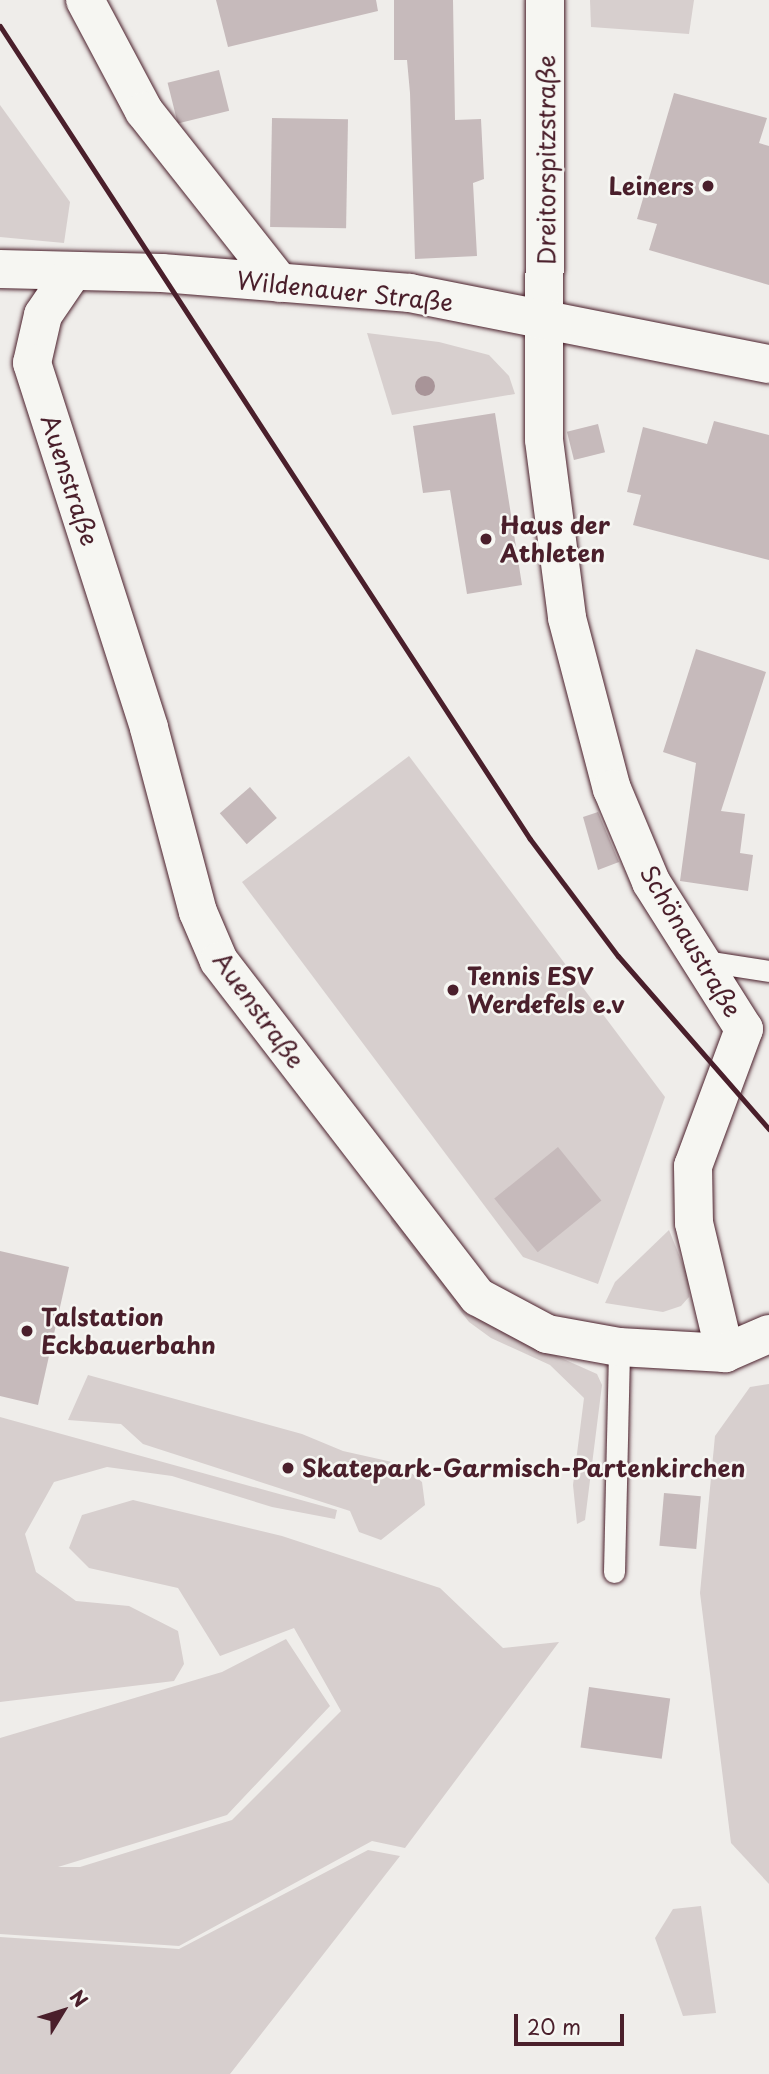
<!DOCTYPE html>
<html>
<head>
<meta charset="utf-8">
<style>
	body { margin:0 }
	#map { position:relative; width:769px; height:2074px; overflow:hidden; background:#efedea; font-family:"Playpen Sans",sans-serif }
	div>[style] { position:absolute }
	.green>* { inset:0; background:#d7cfce }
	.building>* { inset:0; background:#c6babb; transform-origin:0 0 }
	.roads { filter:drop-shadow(0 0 2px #4a1f2b) drop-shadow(0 0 2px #4a1f2b) }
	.lane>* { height:21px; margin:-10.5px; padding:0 10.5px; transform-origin:10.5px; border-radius:10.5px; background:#f6f6f2 }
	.street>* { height:38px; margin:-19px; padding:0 19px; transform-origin:19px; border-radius:19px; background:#f6f6f2 }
	.rail>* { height:5px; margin:-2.5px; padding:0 2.5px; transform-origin:2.5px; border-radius:2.5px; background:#4a1f2b }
	.trees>* { width:20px; height:20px; margin:-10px; border-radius:50%; background:#a89498 }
	.dots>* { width:19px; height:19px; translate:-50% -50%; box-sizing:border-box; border:4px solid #f6f6f2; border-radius:50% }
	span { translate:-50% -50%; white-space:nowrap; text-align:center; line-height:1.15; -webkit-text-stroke:5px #f6f6f2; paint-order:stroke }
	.street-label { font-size:24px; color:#4a1f2b }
	.poi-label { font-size:24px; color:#4a1f2b; font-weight:700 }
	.right { translate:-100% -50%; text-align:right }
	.left { translate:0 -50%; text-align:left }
	.north { position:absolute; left:28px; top:1976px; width:70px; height:70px; -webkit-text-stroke:5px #f6f6f2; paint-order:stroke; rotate:52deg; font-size:19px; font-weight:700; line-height:28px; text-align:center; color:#4a1f2b }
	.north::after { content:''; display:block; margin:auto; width:24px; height:32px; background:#4a1f2b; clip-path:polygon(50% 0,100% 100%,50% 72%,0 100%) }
	.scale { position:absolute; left:514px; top:2014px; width:110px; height:32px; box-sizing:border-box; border:4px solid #4a1f2b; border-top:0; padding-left:9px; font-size:21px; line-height:24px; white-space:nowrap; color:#4a1f2b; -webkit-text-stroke:5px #f6f6f2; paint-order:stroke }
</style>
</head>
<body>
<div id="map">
	<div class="green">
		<div style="clip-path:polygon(590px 0,694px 0,689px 34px,591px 27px)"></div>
		<div style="clip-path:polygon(0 105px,70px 202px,64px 243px,0 237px)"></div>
		<div style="clip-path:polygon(367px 333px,439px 342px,489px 355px,509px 376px,515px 394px,392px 415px)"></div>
		<div style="clip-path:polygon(409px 756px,665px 1097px,598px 1284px,523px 1257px,242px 882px)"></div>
		<div style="clip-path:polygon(389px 1208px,503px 1332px,597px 1374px,602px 1385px,585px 1520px,577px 1524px,573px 1485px,584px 1398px,550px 1365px,491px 1338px,469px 1322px,391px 1222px)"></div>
		<div style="clip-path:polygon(669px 1230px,688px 1277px,689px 1297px,681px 1306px,663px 1312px,605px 1303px,615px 1282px)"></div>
		<div style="clip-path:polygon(88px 1375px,302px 1434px,343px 1451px,401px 1464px,422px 1482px,425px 1505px,381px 1540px,359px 1532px,350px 1511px,143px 1444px,121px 1424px,68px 1420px)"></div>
		<div style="clip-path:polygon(769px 1384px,769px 1884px,731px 1843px,700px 1593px,715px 1436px,750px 1387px)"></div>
		<div style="clip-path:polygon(0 1417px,337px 1510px,335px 1519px,272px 1507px,172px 1476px,107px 1467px,54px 1482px,25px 1534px,36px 1572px,76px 1601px,129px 1606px,178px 1631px,184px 1664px,174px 1681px,0 1702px)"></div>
		<div style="clip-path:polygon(133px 1500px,282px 1536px,440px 1588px,503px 1648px,559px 1642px,405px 1848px,372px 1841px,179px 1946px,0 1934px,0 1738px,222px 1672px,286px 1639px,330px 1706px,227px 1815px,58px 1867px,80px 1867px,232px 1820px,341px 1711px,294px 1628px,220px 1656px,178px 1588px,89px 1568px,69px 1548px,82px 1515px)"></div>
		<div style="clip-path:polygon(368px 1850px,400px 1856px,230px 2074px,0 2074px,0 1937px,179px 1949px)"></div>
		<div style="clip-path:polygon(701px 1906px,716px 2013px,683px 2016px,655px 1938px,673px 1909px)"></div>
	</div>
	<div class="building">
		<div style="clip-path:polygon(216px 0,376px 0,378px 11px,228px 47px)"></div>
		<div style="clip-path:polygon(394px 0,453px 0,455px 120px,481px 119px,484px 179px,473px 183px,477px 256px,415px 259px,410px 93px,407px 60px,394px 60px)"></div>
		<div style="left:219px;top:70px;width:42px;height:53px;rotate:76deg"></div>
		<div style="clip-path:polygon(674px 93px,767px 118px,759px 143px,769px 146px,769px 285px,649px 250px,657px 224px,637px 219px)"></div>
		<div style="left:272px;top:118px;width:76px;height:109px;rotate:1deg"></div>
		<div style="clip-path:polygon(495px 413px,522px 585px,467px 594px,450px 490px,423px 493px,413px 426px)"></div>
		<div style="clip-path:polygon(714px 421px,769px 435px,769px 560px,633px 525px,641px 495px,627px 492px,643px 427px,707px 444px)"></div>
		<div style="left:598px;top:424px;width:29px;height:32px;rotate:76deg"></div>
		<div style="clip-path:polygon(696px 649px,766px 672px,721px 811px,745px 814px,740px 853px,753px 855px,748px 891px,680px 881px,696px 763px,663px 752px)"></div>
		<div style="left:250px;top:787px;width:41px;height:40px;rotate:49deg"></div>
		<div style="clip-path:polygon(598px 812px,619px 862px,598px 870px,583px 817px)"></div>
		<div style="left:558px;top:1147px;width:69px;height:82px;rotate:51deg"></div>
		<div style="clip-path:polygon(0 1251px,69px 1267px,38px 1405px,0 1396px)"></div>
		<div style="left:664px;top:1493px;width:37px;height:53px;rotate:5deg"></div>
		<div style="left:589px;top:1687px;width:82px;height:61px;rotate:8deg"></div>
	</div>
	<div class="roads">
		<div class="lane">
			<div style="left:705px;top:961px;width:65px;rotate:8.9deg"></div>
			<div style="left:614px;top:1572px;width:225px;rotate:-88.7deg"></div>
		</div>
		<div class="street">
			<div style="left:85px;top:0;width:126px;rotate:62deg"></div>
			<div style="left:144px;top:111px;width:219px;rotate:51.7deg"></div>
			<div style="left:545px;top:0;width:440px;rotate:90.1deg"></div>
			<div style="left:544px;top:440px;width:179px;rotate:82.6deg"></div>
			<div style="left:567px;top:618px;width:177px;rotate:75.3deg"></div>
			<div style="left:612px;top:789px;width:101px;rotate:67.2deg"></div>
			<div style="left:651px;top:882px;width:174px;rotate:57.7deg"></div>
			<div style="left:744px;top:1029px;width:146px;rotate:110.4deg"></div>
			<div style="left:693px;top:1166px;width:57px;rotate:89deg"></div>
			<div style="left:694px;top:1223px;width:134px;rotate:76.6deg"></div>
			<div style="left:0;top:269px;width:162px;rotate:1.4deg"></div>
			<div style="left:162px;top:273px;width:249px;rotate:4.6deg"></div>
			<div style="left:410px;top:293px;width:366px;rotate:11.2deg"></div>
			<div style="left:73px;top:271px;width:53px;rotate:124.3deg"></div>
			<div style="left:43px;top:315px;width:49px;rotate:102.9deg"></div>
			<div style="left:32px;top:363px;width:383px;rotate:72.2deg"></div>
			<div style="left:149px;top:728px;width:190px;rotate:75.1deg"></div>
			<div style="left:198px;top:912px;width:53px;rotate:66.8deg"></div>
			<div style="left:219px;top:961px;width:424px;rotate:52.4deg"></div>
			<div style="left:478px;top:1297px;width:78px;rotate:28.2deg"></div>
			<div style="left:547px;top:1334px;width:73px;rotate:10.2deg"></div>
			<div style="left:619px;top:1347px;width:106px;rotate:3.2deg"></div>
			<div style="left:725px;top:1353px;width:48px;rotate:-23.4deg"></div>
		</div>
	</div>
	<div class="rail">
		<div style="left:0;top:26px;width:970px;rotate:56.9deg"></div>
		<div style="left:530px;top:839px;width:146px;rotate:53.1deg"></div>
		<div style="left:618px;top:956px;width:230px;rotate:48.9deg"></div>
	</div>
	<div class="trees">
		<div style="left:425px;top:386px"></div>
	</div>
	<div class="dots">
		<div style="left:708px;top:186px;background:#4a1f2b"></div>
		<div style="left:486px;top:539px;background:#4a1f2b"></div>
		<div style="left:453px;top:990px;background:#4a1f2b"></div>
		<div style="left:27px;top:1331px;background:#4a1f2b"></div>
		<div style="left:288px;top:1468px;background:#4a1f2b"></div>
	</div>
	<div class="street-label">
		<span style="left:546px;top:160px;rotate:-90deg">Dreitorspitzstraße</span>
		<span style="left:345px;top:291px;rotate:6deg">Wildenauer Straße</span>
		<span style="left:70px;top:480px;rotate:72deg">Auenstraße</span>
		<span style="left:691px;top:941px;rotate:59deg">Schönaustraße</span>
		<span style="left:259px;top:1010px;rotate:54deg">Auenstraße</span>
	</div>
	<div class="poi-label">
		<span class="right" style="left:694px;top:186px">Leiners</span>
		<span class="left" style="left:500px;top:539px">Haus der<br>Athleten</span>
		<span class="left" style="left:467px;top:990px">Tennis ESV<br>Werdefels e.v</span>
		<span class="left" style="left:41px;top:1331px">Talstation<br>Eckbauerbahn</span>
		<span class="left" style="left:302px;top:1468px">Skatepark-Garmisch-Partenkirchen</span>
	</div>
	<div class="north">N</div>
	<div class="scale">20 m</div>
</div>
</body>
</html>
